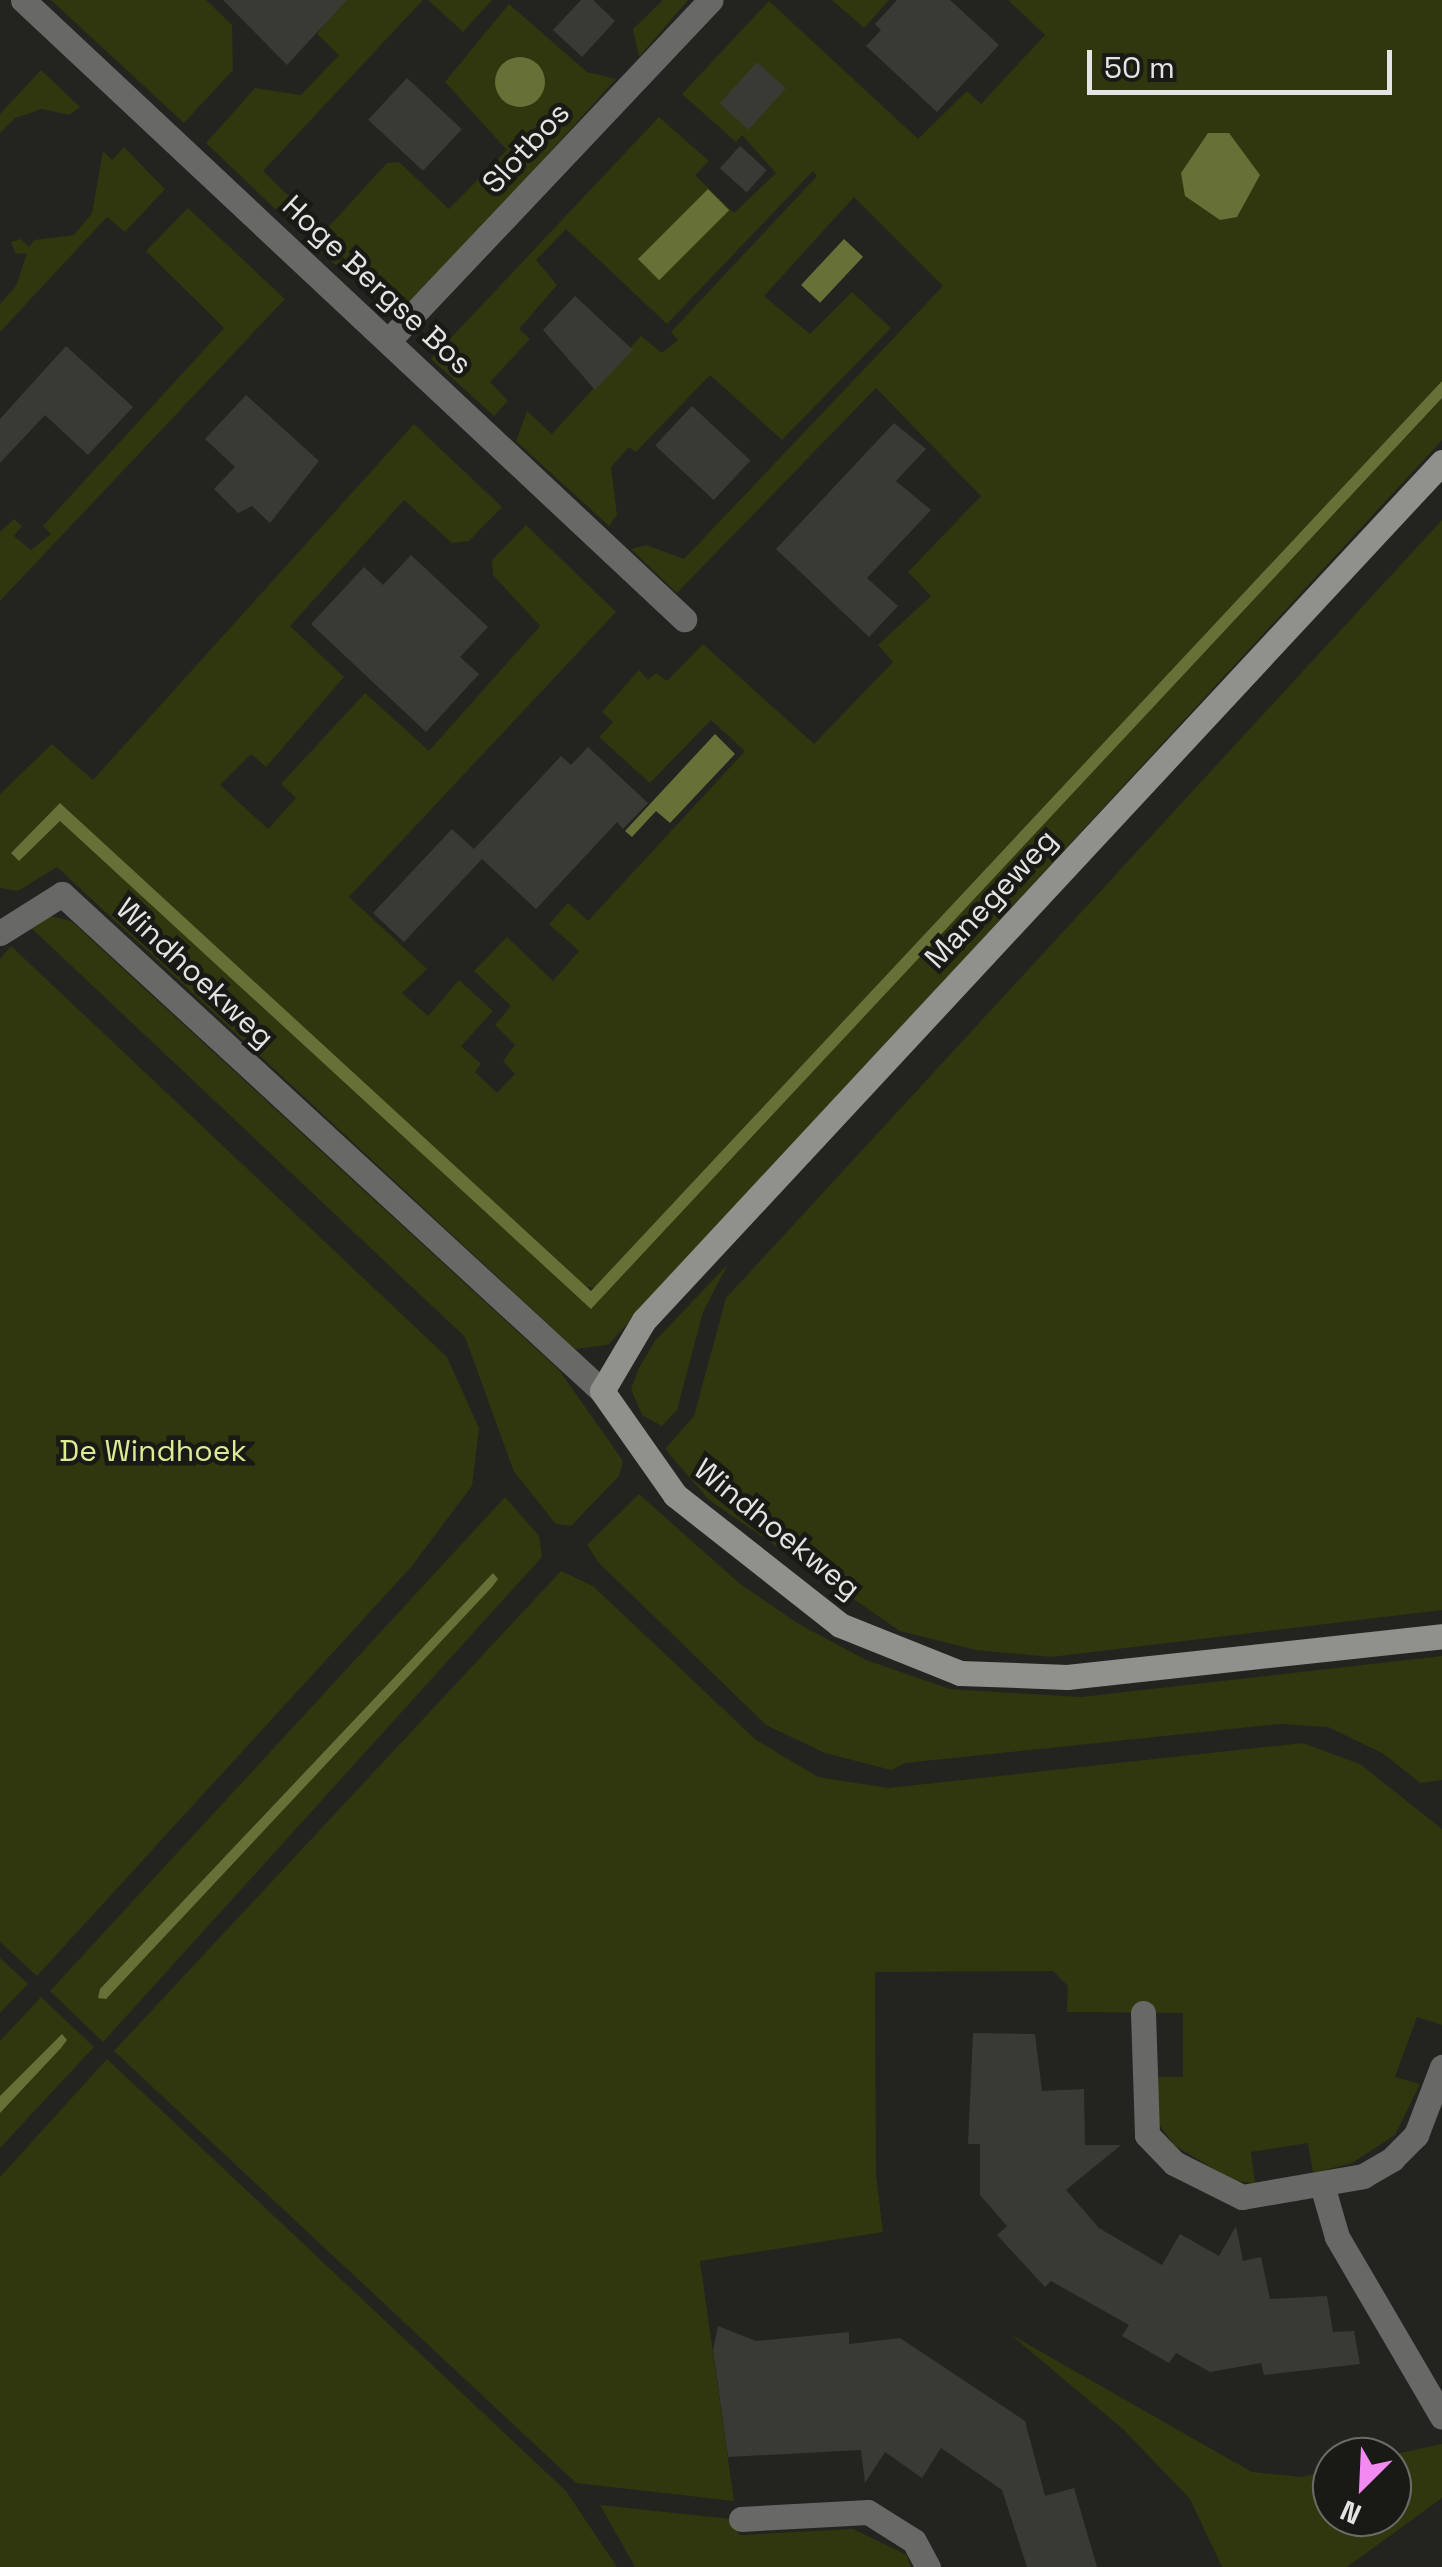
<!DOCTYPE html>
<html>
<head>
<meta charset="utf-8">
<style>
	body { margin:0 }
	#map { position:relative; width:1442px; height:2567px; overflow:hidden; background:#23241f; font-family:"Space Grotesk",sans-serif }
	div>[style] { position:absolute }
	.green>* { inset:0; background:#30360d }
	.water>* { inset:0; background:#677137; transform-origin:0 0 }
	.round { border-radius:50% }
	.building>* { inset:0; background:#393a34; transform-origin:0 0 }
	.street>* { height:25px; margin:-12.5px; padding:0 12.5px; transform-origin:12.5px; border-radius:12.5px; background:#686966 }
	.secondary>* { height:25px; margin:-12.5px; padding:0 12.5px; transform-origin:12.5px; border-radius:12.5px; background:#90918c }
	span { translate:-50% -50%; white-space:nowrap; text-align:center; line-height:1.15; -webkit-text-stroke:9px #191a15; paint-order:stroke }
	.street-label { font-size:30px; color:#e4e5e2 }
	.park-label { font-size:30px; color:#dbec94 }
	.north { position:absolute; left:1312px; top:2437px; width:100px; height:100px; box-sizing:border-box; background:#191a15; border:2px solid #6a6b67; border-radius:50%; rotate:204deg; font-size:28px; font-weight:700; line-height:40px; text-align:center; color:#e4e5e2 }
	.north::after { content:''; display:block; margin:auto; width:35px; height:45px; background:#f38af1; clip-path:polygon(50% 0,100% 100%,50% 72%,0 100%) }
	.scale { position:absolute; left:1087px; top:50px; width:305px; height:45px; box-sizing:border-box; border:5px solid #e4e5e2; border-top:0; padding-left:12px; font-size:30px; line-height:35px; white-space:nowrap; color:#e4e5e2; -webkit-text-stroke:8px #191a15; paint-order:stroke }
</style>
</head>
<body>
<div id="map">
	<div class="green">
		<div style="clip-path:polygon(51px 0,206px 0,232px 25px,233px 70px,184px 123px)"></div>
		<div style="clip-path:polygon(342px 0,423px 0,263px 171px,300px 207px,288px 221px,206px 143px,255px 88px,301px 95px,339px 55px,317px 34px)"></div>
		<div style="clip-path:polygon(428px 0,492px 0,463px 32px)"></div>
		<div style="clip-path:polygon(663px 0,688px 0,639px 57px,633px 29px)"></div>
		<div style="clip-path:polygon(832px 0,889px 0,864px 28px)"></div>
		<div style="clip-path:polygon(1008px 0,1442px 0,1442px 381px,597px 1288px,583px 1286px,61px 804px,11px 853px,19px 860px,60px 821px,591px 1308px,1442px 398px,1442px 440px,608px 1345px,575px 1349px,57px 867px,18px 891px,0 888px,0 794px,52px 744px,93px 780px,414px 424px,502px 507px,469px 541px,452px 543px,404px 500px,290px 626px,344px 677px,266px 767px,251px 754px,220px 785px,268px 829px,296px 798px,281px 784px,365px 693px,429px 751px,540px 626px,493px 575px,492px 560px,526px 525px,616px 612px,349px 897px,427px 969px,402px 993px,428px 1016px,459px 980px,493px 1011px,461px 1046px,481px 1064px,475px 1072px,497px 1093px,515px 1074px,503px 1061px,515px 1045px,495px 1025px,511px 1006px,474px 971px,507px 937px,553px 981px,579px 951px,549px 924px,568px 903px,588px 921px,745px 751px,711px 720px,650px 783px,599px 737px,613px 722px,602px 712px,639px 670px,648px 680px,656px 673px,667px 681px,703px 644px,814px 744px,893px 662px,878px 645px,931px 596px,908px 572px,981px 496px,876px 388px,677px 593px,631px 549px,646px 545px,684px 559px,943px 286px,854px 197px,764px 296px,810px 334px,852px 292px,891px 328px,782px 440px,710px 375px,636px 452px,629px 447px,611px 467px,617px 515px,609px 526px,516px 441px,527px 411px,552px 434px,641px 336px,662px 353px,678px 340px,671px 332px,817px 176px,813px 171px,667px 324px,566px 229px,536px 260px,557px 285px,519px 329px,530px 339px,490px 382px,508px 401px,494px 416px,431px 359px,659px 117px,709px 161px,695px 175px,734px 213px,776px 173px,742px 135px,736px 142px,682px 94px,769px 1px,918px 139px,967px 91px,981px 104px,1045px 35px)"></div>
		<div style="clip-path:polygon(509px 4px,587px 72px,616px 79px,417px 299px,404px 308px,387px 308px,312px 245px,387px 163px,399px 162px,449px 209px,507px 150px,445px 82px)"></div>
		<div style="clip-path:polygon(41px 70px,80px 107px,69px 115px,42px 109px,15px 118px,0 133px,0 114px)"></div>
		<div style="clip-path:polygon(124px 147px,165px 189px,125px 232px,107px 217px,0 332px,0 304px,16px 286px,27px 253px,16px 254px,11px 242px,21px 239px,29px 247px,34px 240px,74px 235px,92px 213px,103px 151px,112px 160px)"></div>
		<div style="clip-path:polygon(188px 208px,285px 299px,0 601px,0 532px,14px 519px,22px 526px,14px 536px,31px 550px,51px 534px,43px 526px,224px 328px,146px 251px)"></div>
		<div style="clip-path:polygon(1442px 520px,1442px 1610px,1051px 1657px,976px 1650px,900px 1631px,709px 1500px,665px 1449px,694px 1416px,726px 1298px)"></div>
		<div style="clip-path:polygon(50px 916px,71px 921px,559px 1370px,623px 1461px,619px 1476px,571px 1526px,556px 1524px,514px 1472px,465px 1337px,25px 922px)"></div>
		<div style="clip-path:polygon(11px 946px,447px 1357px,479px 1428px,472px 1486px,411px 1567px,37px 1976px,0 1942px,0 959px)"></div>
		<div style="clip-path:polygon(728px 1264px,703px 1312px,677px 1410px,662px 1426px,642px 1415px,631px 1389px,639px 1368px,655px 1341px)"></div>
		<div style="clip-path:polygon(639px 1494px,739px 1583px,797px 1623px,866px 1660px,950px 1689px,1081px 1697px,1442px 1656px,1442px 1780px,1420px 1783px,1384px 1754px,1328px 1727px,1280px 1724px,905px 1763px,891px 1770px,825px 1753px,766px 1725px,599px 1563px,587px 1545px)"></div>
		<div style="clip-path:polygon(505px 1497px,539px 1536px,542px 1557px,103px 2042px,50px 1991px)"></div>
		<div style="clip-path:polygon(561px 1571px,593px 1586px,756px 1740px,818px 1777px,888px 1788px,1303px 1743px,1360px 1764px,1442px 1829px,1442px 2025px,1417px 2017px,1395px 2077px,1420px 2084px,1395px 2135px,1352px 2163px,1313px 2173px,1308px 2143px,1251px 2152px,1255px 2183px,1234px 2181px,1174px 2145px,1158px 2123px,1157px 2077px,1183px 2077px,1183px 2013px,1067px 2012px,1068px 1986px,1053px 1971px,875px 1972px,876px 2175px,883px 2232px,700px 2261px,734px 2501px,576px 2483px,114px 2051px)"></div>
		<div style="clip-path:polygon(0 1958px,28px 1984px,0 2013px)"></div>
		<div style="clip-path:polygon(41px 1997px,94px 2047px,0 2148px,0 2041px)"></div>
		<div style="clip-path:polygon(107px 2059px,566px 2491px,617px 2567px,0 2567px,0 2177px)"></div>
		<div style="clip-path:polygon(1010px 2334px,1252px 2472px,1302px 2477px,1332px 2469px,1332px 2517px,1392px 2517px,1392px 2457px,1381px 2457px,1442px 2444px,1442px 2498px,1347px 2567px,1222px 2567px,1190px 2499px,1124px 2430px)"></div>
		<div style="clip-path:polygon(600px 2505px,731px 2519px,740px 2535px,853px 2529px,907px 2555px,911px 2567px,635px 2567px)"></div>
	</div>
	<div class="water">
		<div class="round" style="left:495px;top:57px;width:50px;height:50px"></div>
		<div style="clip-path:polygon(1208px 133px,1229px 133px,1260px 175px,1237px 217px,1220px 220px,1185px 196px,1181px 173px)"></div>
		<div style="left:708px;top:189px;width:30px;height:99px;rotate:45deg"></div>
		<div style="left:844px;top:239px;width:26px;height:63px;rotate:43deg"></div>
		<div style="clip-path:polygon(1442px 381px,1442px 398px,591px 1309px,60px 821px,19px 861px,11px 853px,60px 803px,591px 1291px)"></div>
		<div style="clip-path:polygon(715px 734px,735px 754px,670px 823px,656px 811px,632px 837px,625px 831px)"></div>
		<div style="clip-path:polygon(493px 1573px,498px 1579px,492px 1587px,106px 1999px,98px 1998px,100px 1989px)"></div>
		<div style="clip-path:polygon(62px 2034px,67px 2040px,61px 2048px,0 2113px,0 2096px)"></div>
	</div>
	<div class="building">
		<div style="clip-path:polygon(223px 0,347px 0,287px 65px)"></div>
		<div style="clip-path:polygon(581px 0,593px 0,615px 21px,582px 57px,553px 30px)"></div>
		<div style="clip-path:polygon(897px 0,950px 0,999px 45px,937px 112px,866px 46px,881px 30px,875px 24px)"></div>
		<div style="left:757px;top:62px;width:39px;height:56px;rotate:42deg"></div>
		<div style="left:407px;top:78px;width:75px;height:57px;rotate:43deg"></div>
		<div style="left:740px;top:146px;width:36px;height:30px;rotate:42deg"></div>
		<div style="clip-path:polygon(575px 296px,633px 350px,595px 390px,543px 330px)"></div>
		<div style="clip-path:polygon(66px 346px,133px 407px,88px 455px,45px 415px,0 463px,0 419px)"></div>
		<div style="clip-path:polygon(246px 395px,319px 461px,270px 523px,252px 506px,238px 513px,214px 489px,235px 467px,205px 439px)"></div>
		<div style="left:692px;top:406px;width:80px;height:54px;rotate:43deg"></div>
		<div style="clip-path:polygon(894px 423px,926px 449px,896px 481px,931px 510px,867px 578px,898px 606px,869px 637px,776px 549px)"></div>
		<div style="clip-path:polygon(411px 555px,488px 627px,460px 657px,479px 674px,426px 732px,311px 624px,364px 567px,383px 585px)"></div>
		<div style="clip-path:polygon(588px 747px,648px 803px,623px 829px,617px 822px,536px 909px,482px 859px,404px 942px,373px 913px,452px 829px,474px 849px,561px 756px,571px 765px)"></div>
		<div style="clip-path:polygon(973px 2033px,1035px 2034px,1042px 2091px,1084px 2089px,1085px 2145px,1121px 2145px,1066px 2190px,1099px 2228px,1162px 2265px,1180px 2234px,1219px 2256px,1236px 2226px,1243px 2261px,1261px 2257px,1270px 2299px,1327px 2296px,1333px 2332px,1354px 2331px,1360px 2364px,1264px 2375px,1261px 2363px,1210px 2372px,1176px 2353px,1169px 2363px,1122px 2336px,1129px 2325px,1051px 2281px,1045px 2287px,997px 2235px,1007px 2226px,980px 2195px,980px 2144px,968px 2144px)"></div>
		<div style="clip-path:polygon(718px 2326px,756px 2341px,849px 2332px,849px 2344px,900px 2338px,1025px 2421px,1045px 2496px,1074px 2488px,1097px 2567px,1027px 2567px,1002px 2490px,941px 2448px,922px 2478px,885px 2452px,865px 2483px,861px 2450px,728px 2457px,713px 2350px)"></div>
	</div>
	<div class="street">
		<div style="left:23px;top:0;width:906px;rotate:43.12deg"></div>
		<div style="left:389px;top:340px;width:468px;rotate:-46.6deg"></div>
		<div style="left:0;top:933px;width:73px;rotate:-32.2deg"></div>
		<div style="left:62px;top:894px;width:734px;rotate:42.63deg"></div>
		<div style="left:1143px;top:2013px;width:122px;rotate:88.1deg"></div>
		<div style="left:1147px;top:2135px;width:39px;rotate:46deg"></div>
		<div style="left:1174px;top:2163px;width:76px;rotate:26.6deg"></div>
		<div style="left:1242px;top:2197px;width:123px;rotate:-9.8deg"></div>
		<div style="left:1363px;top:2176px;width:34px;rotate:-30deg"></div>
		<div style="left:1392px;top:2159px;width:34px;rotate:-45deg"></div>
		<div style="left:1416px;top:2135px;width:73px;rotate:-69.1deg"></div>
		<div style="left:1322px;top:2185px;width:54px;rotate:73.9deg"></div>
		<div style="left:1337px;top:2237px;width:208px;rotate:59.7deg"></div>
		<div style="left:741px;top:2519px;width:127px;rotate:-3.2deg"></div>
		<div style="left:868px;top:2512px;width:54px;rotate:32.2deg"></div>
		<div style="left:914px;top:2541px;width:30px;rotate:62deg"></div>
	</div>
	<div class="secondary">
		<div style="left:1442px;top:462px;width:1172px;rotate:132.92deg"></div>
		<div style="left:644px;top:1320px;width:82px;rotate:120.6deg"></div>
		<div style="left:602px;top:1391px;width:127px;rotate:54.9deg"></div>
		<div style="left:675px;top:1495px;width:210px;rotate:38.2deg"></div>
		<div style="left:840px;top:1625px;width:129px;rotate:21.8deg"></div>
		<div style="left:960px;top:1673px;width:107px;rotate:2.1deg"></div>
		<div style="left:1067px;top:1677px;width:377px;rotate:-6.2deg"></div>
	</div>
	<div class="street-label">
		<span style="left:526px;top:148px;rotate:-47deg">Slotbos</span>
		<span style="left:377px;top:285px;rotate:43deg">Hoge Bergse Bos</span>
		<span style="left:991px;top:899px;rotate:-47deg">Manegeweg</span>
		<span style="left:195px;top:973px;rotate:43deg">Windhoekweg</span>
		<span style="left:777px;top:1529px;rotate:39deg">Windhoekweg</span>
	</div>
	<div class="park-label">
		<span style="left:153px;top:1451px">De Windhoek</span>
	</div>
	<div class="north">N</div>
	<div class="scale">50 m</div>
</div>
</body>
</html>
